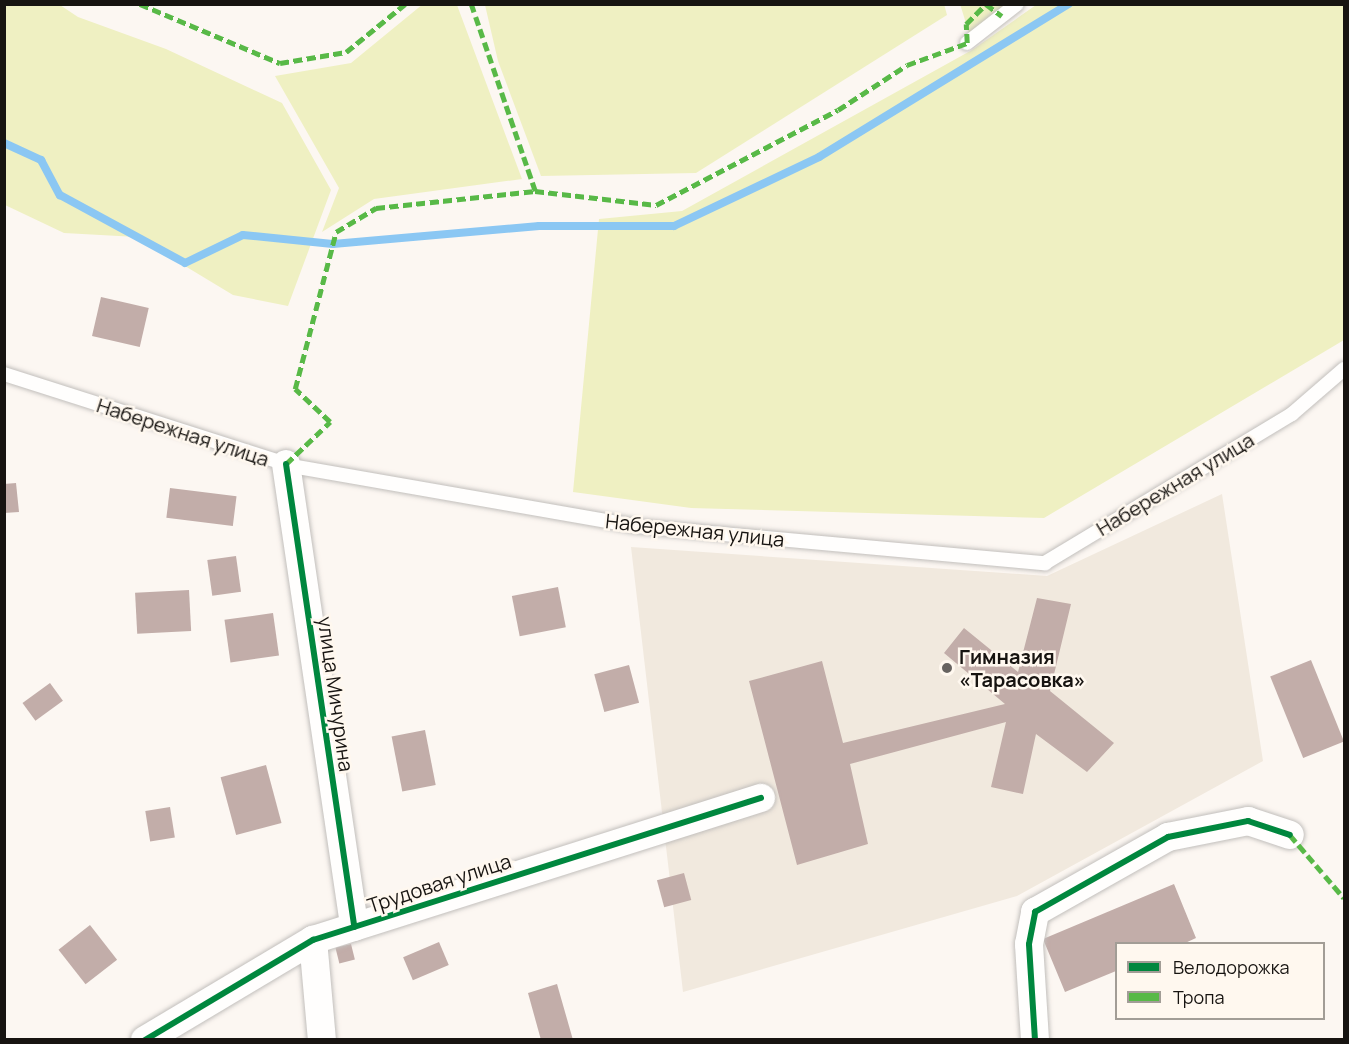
<!DOCTYPE html>
<html>
<head>
<meta charset="utf-8">
<style>
	body { margin:0 }
	#map { position:relative; width:1349px; height:1044px; overflow:hidden; background:#fcf7f2; font-family:Manrope,sans-serif }
	div>[style] { position:absolute }
	.built>* { inset:0; background:#f1e9de }
	.green>* { inset:0; background:#eff0c2 }
	.stream>* { height:8px; margin:-4px; padding:0 4px; transform-origin:4px; border-radius:4px; background:#8bc7f3 }
	.building>* { inset:0; background:#c2ada9; transform-origin:0 0 }
	.roads { filter:drop-shadow(0 0 2px #c2bfbc) drop-shadow(0 0 2px #c2bfbc) }
	.lane>* { height:14px; margin:-7px; padding:0 7px; transform-origin:7px; border-radius:7px; background:#fffefd }
	.street>* { height:28px; margin:-14px; padding:0 14px; transform-origin:14px; border-radius:14px; background:#fffefd }
	.quiet>* { height:4.5px; margin-top:-2.25px; transform-origin:0; background:repeating-linear-gradient(90deg,#58b947 0 9px,transparent 0 13.5px) }
	.cycleway>* { height:6px; margin:-3px; padding:0 3px; transform-origin:3px; border-radius:3px; background:#00873e }
	.dots>* { width:16px; height:16px; translate:-50% -50%; box-sizing:border-box; border:3px solid #fff8ef; border-radius:50% }
	span { translate:-50% -50%; white-space:nowrap; text-align:center; line-height:1.15; -webkit-text-stroke:5px #fff8ef; paint-order:stroke }
	.street-label { font-size:20px; color:#171411 }
	.poi-label { font-size:20px; color:#171411; font-weight:700 }
	.left { translate:0 -50%; text-align:left }
	.frame { position:absolute; inset:0; border:6px solid #171411; pointer-events:none }
	.legend { position:absolute; left:1115px; top:942px; width:210px; height:78px; box-sizing:border-box; background:#fff8ef; border:2px solid #a29d96; margin:0; padding:8px 10px; list-style:none; font-size:18px; color:#171411 }
	.legend li { display:flex; align-items:center; gap:12px; height:30px }
	.legend b { width:30px; border:2px solid #a29d96 }
</style>
</head>
<body>
<div id="map">
	<div class="built">
		<div style="clip-path:polygon(1222px 494px,1263px 761px,1017px 896px,683px 992px,631px 547px,1047px 576px)"></div>
	</div>
	<div class="green">
		<div style="clip-path:polygon(423px 4px,457px 5px,522px 179px,374px 199px,322px 232px,339px 188px,275px 76px,351px 63px)"></div>
		<div style="clip-path:polygon(944px 4px,947px 15px,696px 173px,541px 176px,498px 61px,485px 5px)"></div>
		<div style="clip-path:polygon(960px 4px,1006px 5px,969px 33px)"></div>
		<div style="clip-path:polygon(4px 5px,60px 5px,78px 17px,166px 49px,282px 103px,331px 190px,288px 306px,233px 295px,137px 237px,64px 233px,5px 205px)"></div>
		<div style="clip-path:polygon(1036px 5px,1344px 5px,1344px 340px,1044px 518px,691px 508px,573px 492px,599px 219px,682px 211px,972px 50px)"></div>
	</div>
	<div class="stream">
		<div style="left:4px;top:143px;width:41px;rotate:24.7deg"></div>
		<div style="left:41px;top:160px;width:40px;rotate:62deg"></div>
		<div style="left:60px;top:195px;width:142px;rotate:28.5deg"></div>
		<div style="left:185px;top:263px;width:64px;rotate:-25.8deg"></div>
		<div style="left:243px;top:235px;width:90px;rotate:5.7deg"></div>
		<div style="left:333px;top:244px;width:207px;rotate:-5deg"></div>
		<div style="left:539px;top:226px;width:135px"></div>
		<div style="left:674px;top:226px;width:161px;rotate:-25.4deg"></div>
		<div style="left:819px;top:157px;width:293px;rotate:-31.5deg"></div>
	</div>
	<div class="building">
		<div style="left:101px;top:297px;width:49px;height:40px;rotate:13deg"></div>
		<div style="clip-path:polygon(16px 483px,19px 512px,4px 513px,4px 484px)"></div>
		<div style="left:170px;top:488px;width:67px;height:30px;rotate:7deg"></div>
		<div style="left:236px;top:556px;width:36px;height:29px;rotate:82deg"></div>
		<div style="left:558px;top:587px;width:41px;height:47px;rotate:79deg"></div>
		<div style="left:189px;top:590px;width:41px;height:54px;rotate:87deg"></div>
		<div style="clip-path:polygon(1037px 598px,1071px 604px,1050px 691px,1114px 743px,1087px 772px,1036px 734px,1023px 794px,991px 787px,1006px 722px,850px 764px,868px 844px,797px 865px,749px 681px,822px 661px,843px 743px,1005px 704px,944px 653px,964px 628px,1018px 672px)"></div>
		<div style="left:273px;top:613px;width:43px;height:49px;rotate:82deg"></div>
		<div style="left:1311px;top:660px;width:88px;height:44px;rotate:68deg"></div>
		<div style="left:629px;top:665px;width:39px;height:36px;rotate:75deg"></div>
		<div style="left:50px;top:683px;width:22px;height:34px;rotate:54deg"></div>
		<div style="left:425px;top:730px;width:56px;height:34px;rotate:79deg"></div>
		<div style="left:266px;top:765px;width:60px;height:47px;rotate:75deg"></div>
		<div style="left:170px;top:807px;width:31px;height:25px;rotate:81deg"></div>
		<div style="left:684px;top:873px;width:28px;height:28px;rotate:75deg"></div>
		<div style="clip-path:polygon(1174px 884px,1196px 938px,1183px 944px,1116px 944px,1116px 971px,1065px 992px,1043px 939px)"></div>
		<div style="left:90px;top:925px;width:44px;height:40px;rotate:52deg"></div>
		<div style="left:439px;top:942px;width:25px;height:39px;rotate:67deg"></div>
		<div style="left:351px;top:944px;width:16px;height:16px;rotate:76deg"></div>
		<div style="clip-path:polygon(557px 984px,573px 1040px,541px 1040px,528px 993px)"></div>
	</div>
	<div class="roads">
		<div class="lane">
			<div style="left:967px;top:43px;width:63px;rotate:-38deg"></div>
			<div style="left:4px;top:374px;width:302px;rotate:17.7deg"></div>
			<div style="left:292px;top:466px;width:348px;rotate:9.9deg"></div>
			<div style="left:635px;top:526px;width:412px;rotate:5.2deg"></div>
			<div style="left:1045px;top:563px;width:288px;rotate:-31.1deg"></div>
			<div style="left:1292px;top:414px;width:69px;rotate:-40.9deg"></div>
		</div>
		<div class="street">
			<div style="left:286px;top:464px;width:468px;rotate:81.6deg"></div>
			<div style="left:313px;top:940px;width:100px;rotate:84.9deg"></div>
			<div style="left:145px;top:1040px;width:196px;rotate:-30.8deg"></div>
			<div style="left:313px;top:940px;width:470px;rotate:-17.6deg"></div>
			<div style="left:1035px;top:1040px;width:96px;rotate:-93.6deg"></div>
			<div style="left:1029px;top:944px;width:33px;rotate:-79deg"></div>
			<div style="left:1035px;top:912px;width:153px;rotate:-29.4deg"></div>
			<div style="left:1168px;top:837px;width:82px;rotate:-11.3deg"></div>
			<div style="left:1248px;top:821px;width:44px;rotate:18.4deg"></div>
		</div>
	</div>
	<div class="quiet">
		<div style="left:140px;top:4px;width:152px;rotate:22.9deg"></div>
		<div style="left:280px;top:63px;width:67px;rotate:-9.5deg"></div>
		<div style="left:346px;top:52px;width:76px;rotate:-39.1deg"></div>
		<div style="left:986px;top:4px;width:20px;rotate:37deg"></div>
		<div style="left:535px;top:191px;width:122px;rotate:6.6deg"></div>
		<div style="left:656px;top:205px;width:205px;rotate:-27.6deg"></div>
		<div style="left:838px;top:110px;width:82px;rotate:-33.1deg"></div>
		<div style="left:907px;top:65px;width:64px;rotate:-20.1deg"></div>
		<div style="left:967px;top:43px;width:19px;rotate:-93deg"></div>
		<div style="left:966px;top:24px;width:28px;rotate:-45deg"></div>
		<div style="left:286px;top:464px;width:61px;rotate:-43.7deg"></div>
		<div style="left:330px;top:422px;width:48px;rotate:-136.7deg"></div>
		<div style="left:295px;top:389px;width:162px;rotate:-75.4deg"></div>
		<div style="left:336px;top:232px;width:47px;rotate:-31deg"></div>
		<div style="left:376px;top:208px;width:160px;rotate:-6.1deg"></div>
		<div style="left:535px;top:191px;width:198px;rotate:-108.9deg"></div>
		<div style="left:1290px;top:835px;width:83px;rotate:49.4deg"></div>
	</div>
	<div class="cycleway">
		<div style="left:286px;top:464px;width:468px;rotate:81.6deg"></div>
		<div style="left:145px;top:1040px;width:196px;rotate:-30.8deg"></div>
		<div style="left:313px;top:940px;width:470px;rotate:-17.6deg"></div>
		<div style="left:1035px;top:1040px;width:96px;rotate:-93.6deg"></div>
		<div style="left:1029px;top:944px;width:33px;rotate:-79deg"></div>
		<div style="left:1035px;top:912px;width:153px;rotate:-29.4deg"></div>
		<div style="left:1168px;top:837px;width:82px;rotate:-11.3deg"></div>
		<div style="left:1248px;top:821px;width:44px;rotate:18.4deg"></div>
	</div>
	<div class="dots">
		<div style="left:947px;top:668px;background:#676360"></div>
	</div>
	<div class="street-label">
		<span style="left:183px;top:432px;rotate:18deg">Набережная улица</span>
		<span style="left:1175px;top:484px;rotate:-31deg">Набережная улица</span>
		<span style="left:695px;top:530px;rotate:6deg">Набережная улица</span>
		<span style="left:336px;top:694px;rotate:82deg">улица Мичурина</span>
		<span style="left:439px;top:883px;rotate:-18deg">Трудовая улица</span>
	</div>
	<div class="poi-label">
		<span class="left" style="left:959px;top:668px">Гимназия<br>«Тарасовка»</span>
	</div>
	<div class="frame"></div>
	<ul class="legend">
	<li><b style="height:8px;background:#00873e"></b>Велодорожка</li>
	<li><b style="height:8px;background:#58b947"></b>Тропа</li>
	</ul>
</div>
</body>
</html>
